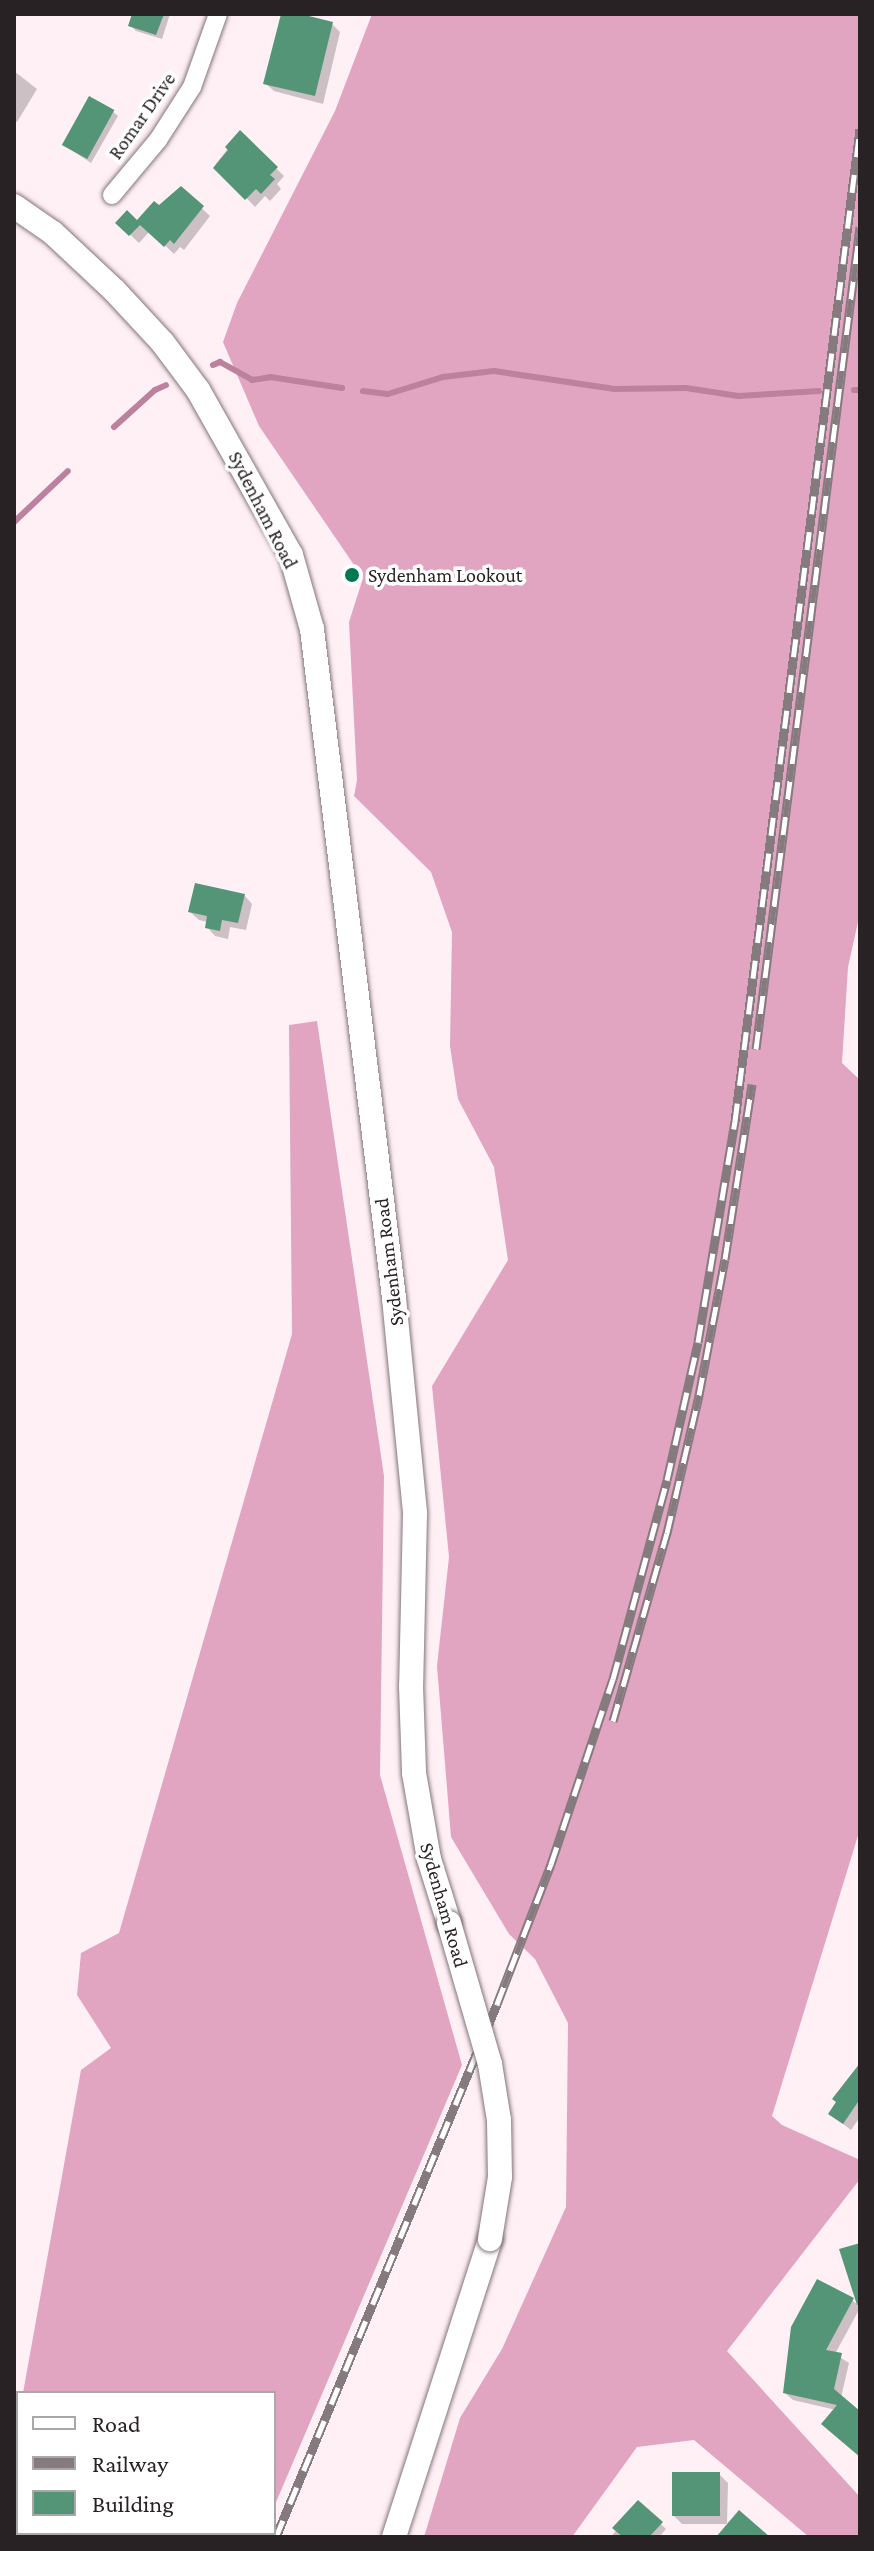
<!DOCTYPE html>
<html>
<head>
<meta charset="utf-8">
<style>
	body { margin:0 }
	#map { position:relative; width:874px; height:2551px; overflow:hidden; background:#fff0f6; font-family:"Crimson Pro",serif }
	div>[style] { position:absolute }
	.forest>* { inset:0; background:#e1a5c1 }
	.shadow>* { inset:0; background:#0003 }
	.stream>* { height:6px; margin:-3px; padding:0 3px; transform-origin:3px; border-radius:3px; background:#bb819d }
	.building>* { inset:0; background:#549578; transform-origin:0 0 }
	.roads { filter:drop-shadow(0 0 2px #84767c) drop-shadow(0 0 2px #84767c) }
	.minor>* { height:18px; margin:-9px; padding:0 9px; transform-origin:9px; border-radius:9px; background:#fff }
	.secondary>* { height:24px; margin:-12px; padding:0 12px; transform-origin:12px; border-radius:12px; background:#fff }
	.rail>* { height:9px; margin-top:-4.5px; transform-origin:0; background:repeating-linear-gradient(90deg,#fff 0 18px,#857b7f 0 36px); box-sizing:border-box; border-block:2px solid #857b7f }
	.bridges { filter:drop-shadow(0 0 2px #84767c) drop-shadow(0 0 2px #84767c) }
	.secondary-bridge>* { height:24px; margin:-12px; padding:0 12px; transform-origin:12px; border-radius:12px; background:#fff }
	.dots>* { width:22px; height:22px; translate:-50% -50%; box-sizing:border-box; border:4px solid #fff; border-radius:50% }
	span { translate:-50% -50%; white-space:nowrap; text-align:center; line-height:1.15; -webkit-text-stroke:7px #fff; paint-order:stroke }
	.street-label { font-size:20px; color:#282225 }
	.poi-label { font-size:20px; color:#282225 }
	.left { translate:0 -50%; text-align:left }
	.frame { position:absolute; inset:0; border:16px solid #282225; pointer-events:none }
	.legend { position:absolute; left:16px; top:2391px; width:260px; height:144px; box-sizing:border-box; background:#fff; border:2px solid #a9a7a8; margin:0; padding:10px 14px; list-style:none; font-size:24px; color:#282225 }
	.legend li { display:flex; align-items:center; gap:16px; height:40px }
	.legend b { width:40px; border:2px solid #a9a7a8 }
</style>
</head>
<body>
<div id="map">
	<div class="forest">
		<div style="clip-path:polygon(372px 14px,860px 14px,860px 913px,848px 967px,842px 1063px,860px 1080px,860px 1829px,772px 2116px,782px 2125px,860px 2160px,860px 2179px,727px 2351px,860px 2497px,860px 2537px,809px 2537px,694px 2440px,637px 2447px,572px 2537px,424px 2537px,460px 2418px,502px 2349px,566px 2207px,568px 2023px,535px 1959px,509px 1934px,451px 1837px,437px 1666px,449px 1557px,432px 1386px,508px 1260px,494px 1167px,458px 1099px,450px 1046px,452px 932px,431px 872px,354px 796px,357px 780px,349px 622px,363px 578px,259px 426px,223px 342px,237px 303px,335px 111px)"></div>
		<div style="clip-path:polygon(317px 1021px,384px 1476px,380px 1775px,462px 2065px,274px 2507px,274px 2393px,23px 2393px,81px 2070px,111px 2048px,77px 1995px,81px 1953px,119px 1933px,292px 1334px,289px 1025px)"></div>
		<div style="clip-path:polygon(18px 2408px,18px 2533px,263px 2533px,261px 2537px,14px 2537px,14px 2417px)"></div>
	</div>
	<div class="shadow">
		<div style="clip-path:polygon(135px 14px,170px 14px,162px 39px,136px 31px,131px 26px)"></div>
		<div style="clip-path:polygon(283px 14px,332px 24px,340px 32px,323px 104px,274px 91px,265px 83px)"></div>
		<div style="clip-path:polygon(14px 71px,37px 89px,17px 122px,14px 120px)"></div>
		<div style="clip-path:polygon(112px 111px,118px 116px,91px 163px,64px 145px)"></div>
		<div style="clip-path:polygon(240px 133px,284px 176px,277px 184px,281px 189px,270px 201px,265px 196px,255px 207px,215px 165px)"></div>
		<div style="clip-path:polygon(181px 188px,210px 216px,184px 250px,180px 247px,174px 254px,150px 231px,139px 243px,118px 223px,137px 223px)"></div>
		<div style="clip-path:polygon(244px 895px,252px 904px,246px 930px,230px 927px,228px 939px,215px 936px,207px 927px,208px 922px,199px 920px,190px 912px)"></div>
		<div style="clip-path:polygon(860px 2066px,860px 2117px,851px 2130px,830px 2114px)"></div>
		<div style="clip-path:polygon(860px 2245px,860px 2308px,835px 2354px,849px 2363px,841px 2398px,860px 2413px,860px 2454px,836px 2410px,793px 2400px,785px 2393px,852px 2300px,860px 2307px,842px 2251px)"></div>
		<div style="clip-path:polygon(719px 2474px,728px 2483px,727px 2524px,682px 2524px,674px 2516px)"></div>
		<div style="clip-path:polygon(638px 2502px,666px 2529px,659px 2537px,611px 2537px)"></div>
	</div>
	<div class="stream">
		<div style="left:213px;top:365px;width:8px;rotate:-23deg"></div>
		<div style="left:220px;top:362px;width:37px;rotate:29deg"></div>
		<div style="left:252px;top:380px;width:18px;rotate:-9deg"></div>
		<div style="left:270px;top:377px;width:73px;rotate:8.7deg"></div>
		<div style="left:854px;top:390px;width:6px"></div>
		<div style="left:363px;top:391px;width:25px;rotate:7deg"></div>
		<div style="left:388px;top:394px;width:58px;rotate:-17.2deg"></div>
		<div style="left:443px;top:377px;width:51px;rotate:-6.7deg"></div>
		<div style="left:494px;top:371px;width:122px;rotate:8.5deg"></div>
		<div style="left:615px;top:389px;width:71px;rotate:-0.8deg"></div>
		<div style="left:686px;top:388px;width:53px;rotate:8.7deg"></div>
		<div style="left:738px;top:396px;width:81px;rotate:-3.5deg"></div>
		<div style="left:114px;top:427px;width:55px;rotate:-42.1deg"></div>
		<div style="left:155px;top:390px;width:12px;rotate:-24deg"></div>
		<div style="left:14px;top:522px;width:74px;rotate:-43.4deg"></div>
	</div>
	<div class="building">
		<div style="clip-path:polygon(132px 14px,164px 14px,156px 35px,128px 26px)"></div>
		<div style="clip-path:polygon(281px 14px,301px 14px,333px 22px,315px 96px,263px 84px)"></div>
		<div style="left:89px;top:96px;width:29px;height:56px;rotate:29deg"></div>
		<div style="clip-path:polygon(240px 130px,278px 167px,270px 175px,275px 179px,261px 194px,256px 189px,245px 200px,213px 168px,228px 150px,225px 147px)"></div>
		<div style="clip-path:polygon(181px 186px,204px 206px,174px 244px,170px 240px,164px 247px,140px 225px,129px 236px,115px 223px,127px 210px,137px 220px,154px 201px,159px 205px)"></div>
		<div style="clip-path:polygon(195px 883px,245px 894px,238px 923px,222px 920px,220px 931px,205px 928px,207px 916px,188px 912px)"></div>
		<div style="clip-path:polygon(860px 2063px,860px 2099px,843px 2124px,828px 2114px,836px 2102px,832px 2099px)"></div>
		<div style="clip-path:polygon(860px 2243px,860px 2304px,857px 2305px,839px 2249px)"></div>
		<div style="clip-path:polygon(817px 2279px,854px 2298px,826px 2350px,842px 2353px,834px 2389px,860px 2411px,860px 2457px,821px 2424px,837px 2405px,783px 2393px,791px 2327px)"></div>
		<div style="left:672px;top:2472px;width:48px;height:44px"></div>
		<div style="clip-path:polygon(638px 2500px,663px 2522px,649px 2537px,623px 2537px,612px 2528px)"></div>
		<div style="clip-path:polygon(739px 2510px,770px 2537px,716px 2537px)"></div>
	</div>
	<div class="roads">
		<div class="minor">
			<div style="left:112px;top:195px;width:72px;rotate:-50.1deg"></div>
			<div style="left:158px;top:140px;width:63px;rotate:-57.3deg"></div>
			<div style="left:192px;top:87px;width:77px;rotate:-70.4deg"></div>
		</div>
		<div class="secondary">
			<div style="left:14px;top:206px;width:47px;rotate:34.7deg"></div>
			<div style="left:53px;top:233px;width:83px;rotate:43.1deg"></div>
			<div style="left:114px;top:290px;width:72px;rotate:47.2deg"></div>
			<div style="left:163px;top:343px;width:59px;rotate:53.3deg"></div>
			<div style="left:198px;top:390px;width:189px;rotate:60.6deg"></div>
			<div style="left:291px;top:555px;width:77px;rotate:74.2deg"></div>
			<div style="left:312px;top:629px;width:674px;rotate:83.01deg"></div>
			<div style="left:394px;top:1298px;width:217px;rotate:84.4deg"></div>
			<div style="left:415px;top:1514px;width:172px;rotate:91.3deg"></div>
			<div style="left:411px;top:1686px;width:87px;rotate:88deg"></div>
			<div style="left:414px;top:1773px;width:87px;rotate:80.1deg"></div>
			<div style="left:429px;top:1859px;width:67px;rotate:72.6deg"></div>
			<div style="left:394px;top:2537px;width:313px;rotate:-72.1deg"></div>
		</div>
	</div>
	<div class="rail">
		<div style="left:756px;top:1049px;width:829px;rotate:-82.79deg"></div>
		<div style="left:613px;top:1721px;width:196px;rotate:-74deg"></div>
		<div style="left:667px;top:1533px;width:142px;rotate:-76.9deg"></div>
		<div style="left:699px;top:1395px;width:138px;rotate:-79.2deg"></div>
		<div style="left:725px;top:1259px;width:177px;rotate:-81.2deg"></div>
		<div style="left:276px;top:2537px;width:577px;rotate:-67.48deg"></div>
		<div style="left:497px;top:2004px;width:150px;rotate:-68.9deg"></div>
		<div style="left:551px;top:1864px;width:195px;rotate:-71.5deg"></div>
		<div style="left:613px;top:1679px;width:206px;rotate:-74.8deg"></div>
		<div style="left:667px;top:1480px;width:141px;rotate:-77.3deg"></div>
		<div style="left:698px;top:1342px;width:224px;rotate:-80.5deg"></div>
		<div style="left:735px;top:1121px;width:1000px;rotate:-82.82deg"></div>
	</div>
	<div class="bridges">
		<div class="secondary-bridge">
			<div style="left:449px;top:1923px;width:147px;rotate:73.8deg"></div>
			<div style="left:490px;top:2064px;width:57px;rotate:80.9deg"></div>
			<div style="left:499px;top:2120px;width:57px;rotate:89deg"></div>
			<div style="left:500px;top:2177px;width:63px;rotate:99.2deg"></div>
		</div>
	</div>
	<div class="dots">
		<div style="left:352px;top:575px;background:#007854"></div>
	</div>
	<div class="street-label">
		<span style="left:142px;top:116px;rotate:-55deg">Romar Drive</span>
		<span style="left:263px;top:510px;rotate:63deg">Sydenham Road</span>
		<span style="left:389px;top:1262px;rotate:-97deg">Sydenham Road</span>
		<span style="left:444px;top:1905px;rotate:74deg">Sydenham Road</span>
	</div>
	<div class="poi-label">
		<span class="left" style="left:368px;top:575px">Sydenham Lookout</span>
	</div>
	<div class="frame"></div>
	<ul class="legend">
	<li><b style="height:10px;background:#fff"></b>Road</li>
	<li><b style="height:10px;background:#857b7f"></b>Railway</li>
	<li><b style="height:22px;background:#549578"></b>Building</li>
	</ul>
</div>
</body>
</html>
